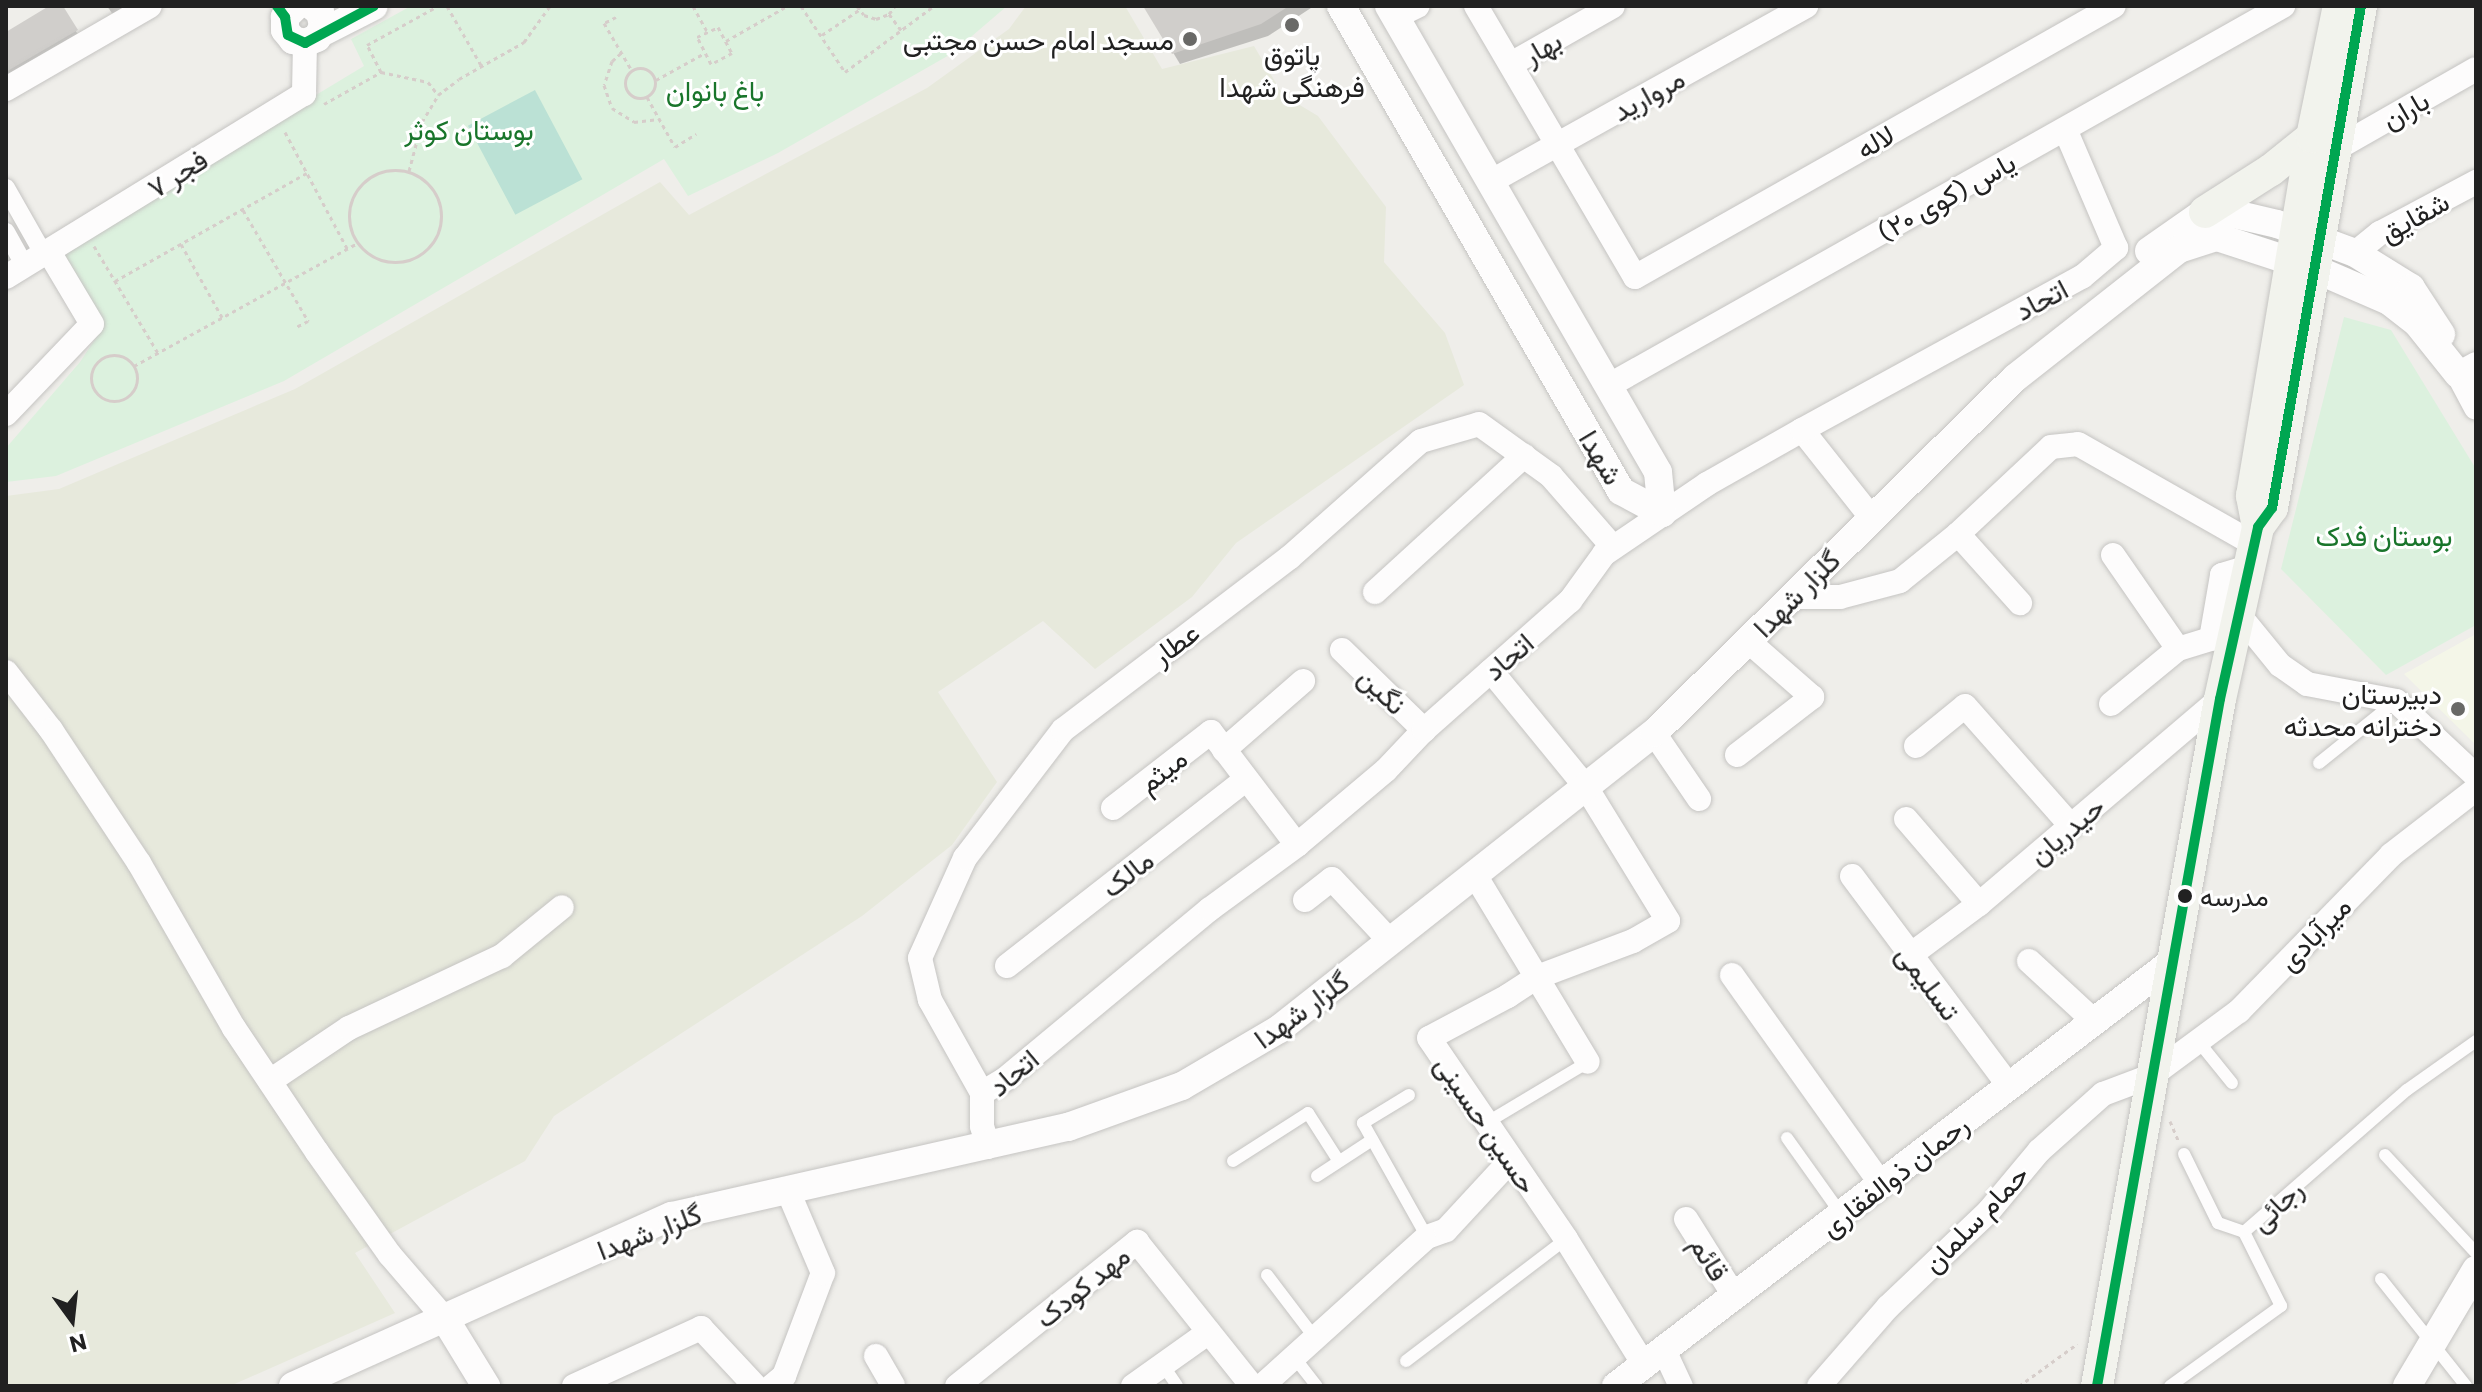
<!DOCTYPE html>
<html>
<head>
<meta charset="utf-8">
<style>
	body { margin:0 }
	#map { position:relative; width:2482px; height:1392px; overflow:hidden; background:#efeeea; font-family:Commissioner,Vazirmatn,sans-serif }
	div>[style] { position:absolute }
	.education>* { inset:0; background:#f4f6e8 }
	.farmland>* { inset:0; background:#e7e9dc }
	.park>* { inset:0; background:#dcf1de }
	.pitch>* { inset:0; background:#bbe1d5; transform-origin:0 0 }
	.shadow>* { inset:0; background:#0003 }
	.building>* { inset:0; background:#d0cecb }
	.path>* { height:3px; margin-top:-1.5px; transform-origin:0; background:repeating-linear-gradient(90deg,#d6cdca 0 4px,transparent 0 8px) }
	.path>.ring { margin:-1.5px; padding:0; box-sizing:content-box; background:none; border:3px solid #d6cdca; border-radius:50% }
	.roads { filter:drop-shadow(0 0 2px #c5c4c2) drop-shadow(0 0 2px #c5c4c2) }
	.service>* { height:12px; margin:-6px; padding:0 6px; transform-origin:6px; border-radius:6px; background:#fdfcfc }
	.pedestrian>* { height:18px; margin:-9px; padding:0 9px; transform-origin:9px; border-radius:9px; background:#fdfcfc }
	.minor>* { height:24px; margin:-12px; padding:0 12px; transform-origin:12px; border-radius:12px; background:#fdfcfc }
	.tertiary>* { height:28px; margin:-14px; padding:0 14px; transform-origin:14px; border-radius:14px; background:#fdfcfc }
	.secondary>* { height:32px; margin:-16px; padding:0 16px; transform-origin:16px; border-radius:16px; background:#f2f3ed }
	.bus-1>* { height:10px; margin:-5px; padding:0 5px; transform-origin:5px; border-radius:5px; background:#00a651 }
	.dots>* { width:22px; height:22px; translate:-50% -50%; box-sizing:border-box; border:4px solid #fff; border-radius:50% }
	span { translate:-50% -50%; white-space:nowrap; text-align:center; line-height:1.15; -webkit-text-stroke:6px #fff; paint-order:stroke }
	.bus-label { font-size:26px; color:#212121 }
	.left { translate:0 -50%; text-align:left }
	.poi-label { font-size:28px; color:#212121 }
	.right { translate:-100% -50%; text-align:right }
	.street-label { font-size:28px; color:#212121 }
	.park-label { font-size:28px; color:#19752b }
	.frame { position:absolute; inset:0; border:8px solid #212121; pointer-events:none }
	.north { position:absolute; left:32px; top:1280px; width:80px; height:80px; -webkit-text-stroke:6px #fff; paint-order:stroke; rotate:165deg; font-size:22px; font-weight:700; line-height:32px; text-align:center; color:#212121 }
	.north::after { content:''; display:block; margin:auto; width:28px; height:36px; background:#212121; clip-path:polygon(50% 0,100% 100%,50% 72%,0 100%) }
</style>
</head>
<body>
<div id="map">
	<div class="education">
		<div style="clip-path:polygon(2476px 634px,2476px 745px,2404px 674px)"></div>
	</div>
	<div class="farmland">
		<div style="clip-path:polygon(1026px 6px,1125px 6px,1162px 69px,1254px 46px,1283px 95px,1318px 116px,1386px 207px,1384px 262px,1445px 333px,1464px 385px,1236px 543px,1192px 597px,1095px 669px,1043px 621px,938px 692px,997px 782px,952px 845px,862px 916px,554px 1116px,525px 1161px,355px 1253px,395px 1313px,230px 1386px,6px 1386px,6px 496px,59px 489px,295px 389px,660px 182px,689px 215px,927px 88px,1009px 29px)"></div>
	</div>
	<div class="park">
		<div style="clip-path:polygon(411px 6px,1007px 6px,951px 54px,778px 153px,688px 196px,664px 159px,284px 381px,56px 476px,6px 482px,6px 448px,80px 362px,103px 327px,56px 252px,364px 66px,351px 39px)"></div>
		<div style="clip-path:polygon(2344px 317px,2391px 330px,2476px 469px,2476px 625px,2386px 675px,2281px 569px)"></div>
	</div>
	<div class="pitch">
		<div style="left:535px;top:90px;width:101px;height:76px;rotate:62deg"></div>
	</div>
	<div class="shadow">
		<div style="clip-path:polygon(53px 6px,60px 6px,79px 36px,6px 78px,6px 35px)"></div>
		<div style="clip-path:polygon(107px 6px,132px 6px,114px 16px)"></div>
		<div style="clip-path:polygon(1145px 6px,1314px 6px,1268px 36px,1180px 64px)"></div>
	</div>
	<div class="building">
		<div style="clip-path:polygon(49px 6px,63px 6px,78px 30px,6px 72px,6px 32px)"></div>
		<div style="clip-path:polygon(1143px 6px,1289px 6px,1261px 24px,1172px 54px)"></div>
	</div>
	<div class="path">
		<div style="left:447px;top:6px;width:68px;rotate:60deg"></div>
		<div style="left:693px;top:6px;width:29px;rotate:61deg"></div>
		<div style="left:801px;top:6px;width:79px;rotate:56.3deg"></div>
		<div style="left:845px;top:72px;width:111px;rotate:-36.6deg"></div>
		<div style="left:857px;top:6px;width:11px;rotate:52deg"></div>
		<div style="left:864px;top:15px;width:13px;rotate:18deg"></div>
		<div style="left:876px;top:19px;width:14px;rotate:-21deg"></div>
		<div style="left:889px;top:14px;width:10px;rotate:-53deg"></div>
		<div style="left:889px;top:14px;width:20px;rotate:53deg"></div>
		<div style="left:616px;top:17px;width:13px;rotate:153deg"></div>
		<div style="left:604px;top:23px;width:56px;rotate:59.7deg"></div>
		<div style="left:718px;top:27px;width:30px;rotate:62deg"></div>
		<div style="left:732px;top:53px;width:24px;rotate:152deg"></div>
		<div style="left:711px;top:64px;width:30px;rotate:-117deg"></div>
		<div style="left:697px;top:37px;width:23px;rotate:-25deg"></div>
		<div style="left:822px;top:35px;width:45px;rotate:-34deg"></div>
		<div style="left:726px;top:41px;width:70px;rotate:-29.8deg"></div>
		<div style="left:621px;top:53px;width:12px;rotate:138deg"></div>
		<div style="left:612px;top:61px;width:25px;rotate:108deg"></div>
		<div style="left:604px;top:85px;width:24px;rotate:71deg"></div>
		<div style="left:612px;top:108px;width:26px;rotate:32deg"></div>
		<div style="left:634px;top:122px;width:25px;rotate:-7deg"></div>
		<div class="ring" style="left:625px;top:68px;width:27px;height:27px"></div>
		<div style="left:381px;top:72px;width:30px;rotate:-117deg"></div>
		<div style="left:367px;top:45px;width:81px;rotate:-28.8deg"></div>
		<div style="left:656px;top:80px;width:56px;rotate:-28.9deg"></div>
		<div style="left:647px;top:97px;width:57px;rotate:60.8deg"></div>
		<div style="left:675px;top:147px;width:25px;rotate:-32deg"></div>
		<div style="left:324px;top:104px;width:65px;rotate:-29.3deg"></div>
		<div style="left:381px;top:72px;width:48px;rotate:12deg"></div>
		<div style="left:428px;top:82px;width:16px;rotate:52deg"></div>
		<div style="left:285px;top:132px;width:132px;rotate:61.9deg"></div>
		<div class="ring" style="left:349px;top:170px;width:89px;height:89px"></div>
		<div style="left:409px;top:171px;width:51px;rotate:-75.1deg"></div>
		<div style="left:422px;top:122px;width:31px;rotate:-59deg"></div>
		<div style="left:438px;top:95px;width:26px;rotate:-37deg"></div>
		<div style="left:459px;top:79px;width:75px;rotate:-29.6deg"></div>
		<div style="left:524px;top:42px;width:44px;rotate:-54.2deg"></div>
		<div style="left:243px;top:210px;width:129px;rotate:59.6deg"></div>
		<div style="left:308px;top:321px;width:13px;rotate:153deg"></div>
		<div style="left:181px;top:244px;width:84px;rotate:60.7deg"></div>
		<div style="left:94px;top:246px;width:125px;rotate:59.1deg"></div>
		<div style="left:115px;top:281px;width:220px;rotate:-29.4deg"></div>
		<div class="ring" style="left:91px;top:355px;width:43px;height:43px"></div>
		<div style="left:134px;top:366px;width:256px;rotate:-28.8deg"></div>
		<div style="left:2170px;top:1121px;width:21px;rotate:67deg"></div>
		<div style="left:2019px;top:1386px;width:72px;rotate:-35.9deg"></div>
	</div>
	<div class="roads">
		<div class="service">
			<div style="left:2319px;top:763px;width:99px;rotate:-38.8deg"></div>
			<div style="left:2198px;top:1041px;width:54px;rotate:51deg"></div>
			<div style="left:1409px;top:1095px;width:54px;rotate:148.7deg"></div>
			<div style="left:1363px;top:1123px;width:131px;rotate:60.7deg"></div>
			<div style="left:1486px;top:1123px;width:119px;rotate:-30.9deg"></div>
			<div style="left:1787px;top:1138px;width:95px;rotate:54.5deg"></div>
			<div style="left:2184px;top:1154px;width:77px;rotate:63.8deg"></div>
			<div style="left:2218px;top:1223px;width:28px;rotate:19deg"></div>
			<div style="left:2385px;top:1155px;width:134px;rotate:47.1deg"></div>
			<div style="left:1233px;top:1161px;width:89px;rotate:-32.6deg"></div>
			<div style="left:1308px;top:1113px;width:56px;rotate:57.4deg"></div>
			<div style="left:1317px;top:1176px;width:66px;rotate:-33.2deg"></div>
			<div style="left:1267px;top:1275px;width:79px;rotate:52.7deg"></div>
			<div style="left:2381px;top:1279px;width:137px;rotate:51.5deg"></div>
			<div style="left:1294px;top:1357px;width:37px;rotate:52deg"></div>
			<div style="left:1406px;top:1361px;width:201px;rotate:-37.3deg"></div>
			<div style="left:1163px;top:1365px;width:25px;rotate:56deg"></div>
			<div style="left:2170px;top:1386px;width:137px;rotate:-35.8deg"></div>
			<div style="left:2281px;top:1306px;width:83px;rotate:-116.6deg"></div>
			<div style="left:2244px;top:1232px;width:216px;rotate:-41.1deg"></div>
			<div style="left:2407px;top:1090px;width:85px;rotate:-35.4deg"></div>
		</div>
		<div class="pedestrian">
			<div style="left:6px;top:188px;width:77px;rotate:60.4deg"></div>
			<div style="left:6px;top:232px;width:39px;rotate:61deg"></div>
		</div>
		<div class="minor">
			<div style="left:1476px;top:6px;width:314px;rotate:59.6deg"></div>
			<div style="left:1635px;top:277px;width:550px;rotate:-29.5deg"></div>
			<div style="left:1395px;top:17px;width:25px;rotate:-26deg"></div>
			<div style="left:1511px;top:64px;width:117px;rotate:-29.6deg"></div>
			<div style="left:6px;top:89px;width:166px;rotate:-30deg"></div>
			<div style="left:2334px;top:150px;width:163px;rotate:-29.7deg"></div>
			<div style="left:1490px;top:182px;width:362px;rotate:-29.1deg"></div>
			<div style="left:2355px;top:253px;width:32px;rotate:-39deg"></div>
			<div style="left:2380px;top:233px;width:109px;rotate:-28deg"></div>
			<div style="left:6px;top:277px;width:350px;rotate:-31.6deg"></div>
			<div style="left:304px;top:94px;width:51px;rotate:-88.9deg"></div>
			<div style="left:2476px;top:364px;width:21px;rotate:151deg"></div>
			<div style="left:2458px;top:374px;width:38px;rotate:62deg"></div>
			<div style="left:1608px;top:386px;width:775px;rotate:-29.38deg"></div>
			<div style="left:6px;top:414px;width:124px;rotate:-46.3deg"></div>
			<div style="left:92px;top:324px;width:84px;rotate:-120.8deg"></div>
			<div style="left:1802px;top:430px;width:111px;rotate:51.6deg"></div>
			<div style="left:1958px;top:534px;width:93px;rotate:48.1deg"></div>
			<div style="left:2113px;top:555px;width:114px;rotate:55.3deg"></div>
			<div style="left:1375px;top:592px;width:202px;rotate:-42.4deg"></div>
			<div style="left:1791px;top:597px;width:49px"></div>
			<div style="left:1840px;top:597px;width:62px;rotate:-14.9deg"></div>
			<div style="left:1900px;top:581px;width:75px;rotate:-39deg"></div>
			<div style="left:1958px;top:534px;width:127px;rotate:-43.1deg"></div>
			<div style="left:2051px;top:447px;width:27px;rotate:-6deg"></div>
			<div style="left:2078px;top:444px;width:202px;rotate:29.6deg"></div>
			<div style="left:2240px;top:616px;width:63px;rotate:50.8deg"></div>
			<div style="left:2280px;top:665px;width:33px;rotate:35deg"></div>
			<div style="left:2307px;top:684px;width:91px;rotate:10.8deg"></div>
			<div style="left:2396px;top:701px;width:110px;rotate:43.2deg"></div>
			<div style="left:1342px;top:650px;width:115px;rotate:44.3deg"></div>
			<div style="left:1491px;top:671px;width:150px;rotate:50.7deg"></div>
			<div style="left:1586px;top:787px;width:157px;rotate:58.5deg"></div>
			<div style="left:1668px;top:921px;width:40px;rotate:150.3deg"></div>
			<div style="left:1633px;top:941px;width:103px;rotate:159.4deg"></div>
			<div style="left:1537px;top:977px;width:35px;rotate:147deg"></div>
			<div style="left:1508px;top:996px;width:89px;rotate:152deg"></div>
			<div style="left:1429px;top:1038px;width:243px;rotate:55.7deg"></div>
			<div style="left:1566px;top:1239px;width:148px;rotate:58.2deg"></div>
			<div style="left:6px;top:672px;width:73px;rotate:52.2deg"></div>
			<div style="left:51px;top:730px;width:159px;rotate:56.5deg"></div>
			<div style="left:139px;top:863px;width:190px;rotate:60.1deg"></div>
			<div style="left:234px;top:1028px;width:149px;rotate:56.2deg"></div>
			<div style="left:317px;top:1152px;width:126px;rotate:54.7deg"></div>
			<div style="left:390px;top:1255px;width:84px;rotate:49.3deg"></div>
			<div style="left:2111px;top:704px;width:87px;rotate:-39.4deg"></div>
			<div style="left:2178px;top:649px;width:34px;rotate:-17deg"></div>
			<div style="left:2211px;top:639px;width:65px;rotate:-80.2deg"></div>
			<div style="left:2222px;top:575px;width:27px;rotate:-17deg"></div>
			<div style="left:1654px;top:733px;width:80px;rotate:55.7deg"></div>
			<div style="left:1916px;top:746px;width:63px;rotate:-39.2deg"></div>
			<div style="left:1965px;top:706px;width:160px;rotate:48.5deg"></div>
			<div style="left:1224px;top:750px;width:105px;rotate:-41.1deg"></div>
			<div style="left:1737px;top:755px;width:95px;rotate:-37.7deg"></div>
			<div style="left:1812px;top:697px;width:85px;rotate:-138.8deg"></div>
			<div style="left:1113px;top:808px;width:124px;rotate:-37.8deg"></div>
			<div style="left:1211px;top:732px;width:142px;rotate:52.7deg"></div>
			<div style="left:1906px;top:819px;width:112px;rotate:49.3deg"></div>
			<div style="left:1475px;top:875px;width:218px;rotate:58.9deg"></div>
			<div style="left:1852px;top:876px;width:262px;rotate:53.2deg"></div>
			<div style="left:1305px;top:900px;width:34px;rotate:-38deg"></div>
			<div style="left:1332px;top:879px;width:86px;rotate:46.9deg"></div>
			<div style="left:1909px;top:956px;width:87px;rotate:-36.6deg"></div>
			<div style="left:1979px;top:904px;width:316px;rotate:-40.4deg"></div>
			<div style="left:2029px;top:961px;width:88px;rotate:42.7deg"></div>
			<div style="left:1007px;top:966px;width:303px;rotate:-38deg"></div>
			<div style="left:1732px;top:975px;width:257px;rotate:54.5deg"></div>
			<div style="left:270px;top:1081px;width:95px;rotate:-33.9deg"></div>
			<div style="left:349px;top:1028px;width:169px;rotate:-25.2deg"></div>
			<div style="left:502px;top:956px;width:77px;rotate:-39.2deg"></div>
			<div style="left:982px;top:1093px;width:107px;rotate:-119.2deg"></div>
			<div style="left:930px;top:1000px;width:43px;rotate:-103.4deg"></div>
			<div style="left:920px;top:958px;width:110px;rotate:-65.8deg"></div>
			<div style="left:965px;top:858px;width:161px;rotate:-52.6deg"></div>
			<div style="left:1063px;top:730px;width:284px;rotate:-37.3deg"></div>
			<div style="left:1289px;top:558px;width:176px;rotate:-41.6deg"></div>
			<div style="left:1421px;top:441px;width:60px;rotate:-16.3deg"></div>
			<div style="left:1479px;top:424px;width:89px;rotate:35.8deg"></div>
			<div style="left:1551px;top:476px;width:94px;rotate:48.9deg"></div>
			<div style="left:988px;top:1147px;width:22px;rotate:-106deg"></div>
			<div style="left:982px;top:1126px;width:33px;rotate:-90deg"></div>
			<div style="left:982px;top:1093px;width:27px;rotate:-31deg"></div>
			<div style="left:1005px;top:1079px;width:266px;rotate:-39.7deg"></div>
			<div style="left:1210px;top:909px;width:108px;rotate:-36.3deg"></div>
			<div style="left:1297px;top:845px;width:116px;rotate:-40.1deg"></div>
			<div style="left:1386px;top:770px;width:55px;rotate:-46.5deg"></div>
			<div style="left:1424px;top:730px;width:195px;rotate:-41.5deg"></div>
			<div style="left:1570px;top:601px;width:58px;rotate:-54.1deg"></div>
			<div style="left:1604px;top:554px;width:125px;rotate:-34.2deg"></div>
			<div style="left:1707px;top:484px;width:109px;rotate:-29.6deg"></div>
			<div style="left:1802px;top:430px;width:319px;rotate:-28.7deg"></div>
			<div style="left:2082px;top:277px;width:45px;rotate:-40.5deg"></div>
			<div style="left:2116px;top:248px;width:129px;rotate:-113.2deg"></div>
			<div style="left:1686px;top:1219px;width:92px;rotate:57.9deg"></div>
			<div style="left:1664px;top:1350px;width:40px;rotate:65deg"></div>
			<div style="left:876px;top:1356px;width:34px;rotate:60deg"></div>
			<div style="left:574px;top:1386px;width:140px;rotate:-24.5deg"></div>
			<div style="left:701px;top:1328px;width:79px;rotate:47deg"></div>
			<div style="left:772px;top:1386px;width:16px;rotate:-40deg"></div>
			<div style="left:784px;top:1376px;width:110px;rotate:-69.3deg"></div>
			<div style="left:823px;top:1273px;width:89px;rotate:-113.1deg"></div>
			<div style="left:957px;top:1386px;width:231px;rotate:-38.7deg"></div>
			<div style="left:1137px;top:1242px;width:184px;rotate:51.4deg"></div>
			<div style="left:1133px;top:1386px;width:93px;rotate:-35.4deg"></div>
			<div style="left:1262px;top:1386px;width:222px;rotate:-42.1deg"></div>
			<div style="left:1427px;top:1237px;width:20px;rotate:-20deg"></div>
			<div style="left:1446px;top:1230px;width:94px;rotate:-47.2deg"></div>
			<div style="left:1819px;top:1386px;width:105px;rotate:-48.9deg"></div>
			<div style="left:1888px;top:1307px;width:139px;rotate:-43.5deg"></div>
			<div style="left:1989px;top:1211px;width:78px;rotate:-50.2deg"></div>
			<div style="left:2039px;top:1151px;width:86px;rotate:-41.7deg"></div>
			<div style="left:2103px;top:1094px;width:51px;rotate:-20.6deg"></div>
			<div style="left:2151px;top:1076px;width:109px;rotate:-36.5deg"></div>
			<div style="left:2239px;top:1011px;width:218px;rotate:-45.7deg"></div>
			<div style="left:2391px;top:855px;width:108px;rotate:-37.8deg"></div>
		</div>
		<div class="tertiary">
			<div style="left:296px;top:6px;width:16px;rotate:135deg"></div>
			<div style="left:285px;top:17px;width:13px;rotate:90deg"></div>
			<div style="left:285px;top:30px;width:13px;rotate:51deg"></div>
			<div style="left:293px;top:40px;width:12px;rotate:14deg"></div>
			<div style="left:305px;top:43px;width:13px;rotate:-23deg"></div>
			<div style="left:317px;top:38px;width:13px;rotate:-63deg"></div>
			<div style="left:323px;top:26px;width:14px;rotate:-102deg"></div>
			<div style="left:320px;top:12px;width:10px;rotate:-143deg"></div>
			<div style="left:1341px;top:6px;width:560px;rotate:60deg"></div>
			<div style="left:1621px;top:491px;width:47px;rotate:28.2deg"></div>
			<div style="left:1662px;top:513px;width:41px;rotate:-95.6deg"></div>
			<div style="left:1658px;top:472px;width:538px;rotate:-120deg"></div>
			<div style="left:321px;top:33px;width:59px;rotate:-27deg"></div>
			<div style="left:2149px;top:251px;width:68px;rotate:-34.9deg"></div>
			<div style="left:2205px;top:212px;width:25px;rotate:2deg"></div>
			<div style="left:2230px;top:213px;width:48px;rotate:13.2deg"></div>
			<div style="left:2277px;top:224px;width:83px;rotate:20.4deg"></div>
			<div style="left:2355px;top:253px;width:66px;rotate:32deg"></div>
			<div style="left:2411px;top:288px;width:55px;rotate:56.9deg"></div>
			<div style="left:445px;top:1319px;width:79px;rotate:58.5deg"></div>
			<div style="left:293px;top:1386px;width:415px;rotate:-24.2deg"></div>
			<div style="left:672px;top:1216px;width:406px;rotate:-12.7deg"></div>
			<div style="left:1068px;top:1127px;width:121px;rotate:-19.8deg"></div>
			<div style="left:1182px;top:1086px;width:113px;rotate:-30.4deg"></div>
			<div style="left:1279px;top:1029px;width:478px;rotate:-38.3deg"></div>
			<div style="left:1654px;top:733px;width:506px;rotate:-44.52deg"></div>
			<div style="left:2015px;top:378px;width:209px;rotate:-38.2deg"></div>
			<div style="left:2179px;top:249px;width:40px;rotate:-18deg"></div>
			<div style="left:2217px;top:237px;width:103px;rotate:18.1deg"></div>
			<div style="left:2315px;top:269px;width:81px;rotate:23.4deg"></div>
			<div style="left:2389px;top:301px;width:37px;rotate:38deg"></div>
			<div style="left:2418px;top:324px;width:64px;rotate:51.3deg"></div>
			<div style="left:1616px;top:1386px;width:699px;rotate:-37.33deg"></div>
			<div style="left:2407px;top:1386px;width:135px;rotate:-59.3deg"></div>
		</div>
		<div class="secondary">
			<div style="left:2205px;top:212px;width:78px;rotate:-32.5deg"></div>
			<div style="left:2271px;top:170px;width:53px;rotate:-38.8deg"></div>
			<div style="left:2258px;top:527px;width:32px;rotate:-101deg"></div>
			<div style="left:2252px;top:496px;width:364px;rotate:-80.5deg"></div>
			<div style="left:2312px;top:137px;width:134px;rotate:-78.4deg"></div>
			<div style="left:2097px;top:1386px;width:698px;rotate:-79.85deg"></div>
			<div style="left:2220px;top:699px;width:176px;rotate:-77.5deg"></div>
			<div style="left:2258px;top:527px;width:24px;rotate:-54deg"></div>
			<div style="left:2272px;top:508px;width:510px;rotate:-79.95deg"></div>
		</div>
	</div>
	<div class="bus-1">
		<div style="left:277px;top:6px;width:14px;rotate:54deg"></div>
		<div style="left:285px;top:17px;width:18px;rotate:81deg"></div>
		<div style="left:288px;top:35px;width:19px;rotate:25deg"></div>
		<div style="left:305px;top:43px;width:78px;rotate:-28.2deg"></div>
		<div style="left:2097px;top:1386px;width:698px;rotate:-79.85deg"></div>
		<div style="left:2220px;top:699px;width:176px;rotate:-77.5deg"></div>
		<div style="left:2258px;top:527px;width:24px;rotate:-54deg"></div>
		<div style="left:2272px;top:508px;width:510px;rotate:-79.95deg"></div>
	</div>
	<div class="dots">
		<div style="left:1292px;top:25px;background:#696967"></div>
		<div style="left:1190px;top:39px;background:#696967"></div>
		<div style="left:2458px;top:709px;background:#696967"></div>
		<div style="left:2185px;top:896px;background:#212121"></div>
	</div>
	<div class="bus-label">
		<span class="left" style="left:2200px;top:896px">مدرسه</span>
	</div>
	<div class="poi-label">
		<span class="right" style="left:1174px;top:39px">مسجد امام حسن مجتبی</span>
		<span style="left:1292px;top:70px">پاتوق<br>فرهنگی شهدا</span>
		<span class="right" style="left:2442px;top:709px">دبیرستان<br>دخترانه محدثه</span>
	</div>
	<div class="street-label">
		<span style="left:1542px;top:47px;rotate:-30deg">بهار</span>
		<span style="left:1648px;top:94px;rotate:-29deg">مروارید</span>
		<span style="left:2405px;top:109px;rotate:-30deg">باران</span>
		<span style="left:1875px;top:141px;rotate:-30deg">لاله</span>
		<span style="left:177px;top:173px;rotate:-32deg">فجر ۷</span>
		<span style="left:1946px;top:196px;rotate:-29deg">یاس (کوی ۲۰)</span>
		<span style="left:2414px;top:216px;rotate:-29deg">شقایق</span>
		<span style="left:2041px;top:299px;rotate:-28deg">اتحاد</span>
		<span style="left:1602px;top:457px;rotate:59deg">شهدا</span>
		<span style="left:1796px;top:593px;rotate:-45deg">گلزار شهدا</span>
		<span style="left:1175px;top:643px;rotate:-36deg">عطار</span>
		<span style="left:1508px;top:656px;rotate:-41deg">اتحاد</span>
		<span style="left:1383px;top:690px;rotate:44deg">نگین</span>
		<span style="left:1162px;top:770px;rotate:-38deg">میثم</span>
		<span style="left:2066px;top:830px;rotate:-40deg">حیدریان</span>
		<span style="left:1127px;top:873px;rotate:-38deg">مالک</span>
		<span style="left:2314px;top:933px;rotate:-46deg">میرآبادی</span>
		<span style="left:1929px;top:982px;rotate:53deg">تسلیمی</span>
		<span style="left:1301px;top:1009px;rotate:-36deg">گلزار شهدا</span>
		<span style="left:1013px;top:1072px;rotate:-40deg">اتحاد</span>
		<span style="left:1487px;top:1124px;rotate:56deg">حسین حسینی</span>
		<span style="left:1894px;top:1175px;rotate:-38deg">رحمان ذوالفقاری</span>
		<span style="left:2276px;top:1205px;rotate:-44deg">رجائی</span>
		<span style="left:1975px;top:1218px;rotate:-46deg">حمام سلمان</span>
		<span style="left:649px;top:1231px;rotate:-21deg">گلزار شهدا</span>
		<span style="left:1710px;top:1258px;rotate:58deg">قائم</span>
		<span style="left:1082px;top:1286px;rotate:-39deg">مهد کودک</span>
	</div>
	<div class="park-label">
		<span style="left:715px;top:90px">باغ بانوان</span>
		<span style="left:469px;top:129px">بوستان کوثر</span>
		<span style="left:2384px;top:535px">بوستان فدک</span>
	</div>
	<div class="frame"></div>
	<div class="north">N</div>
</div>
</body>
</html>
